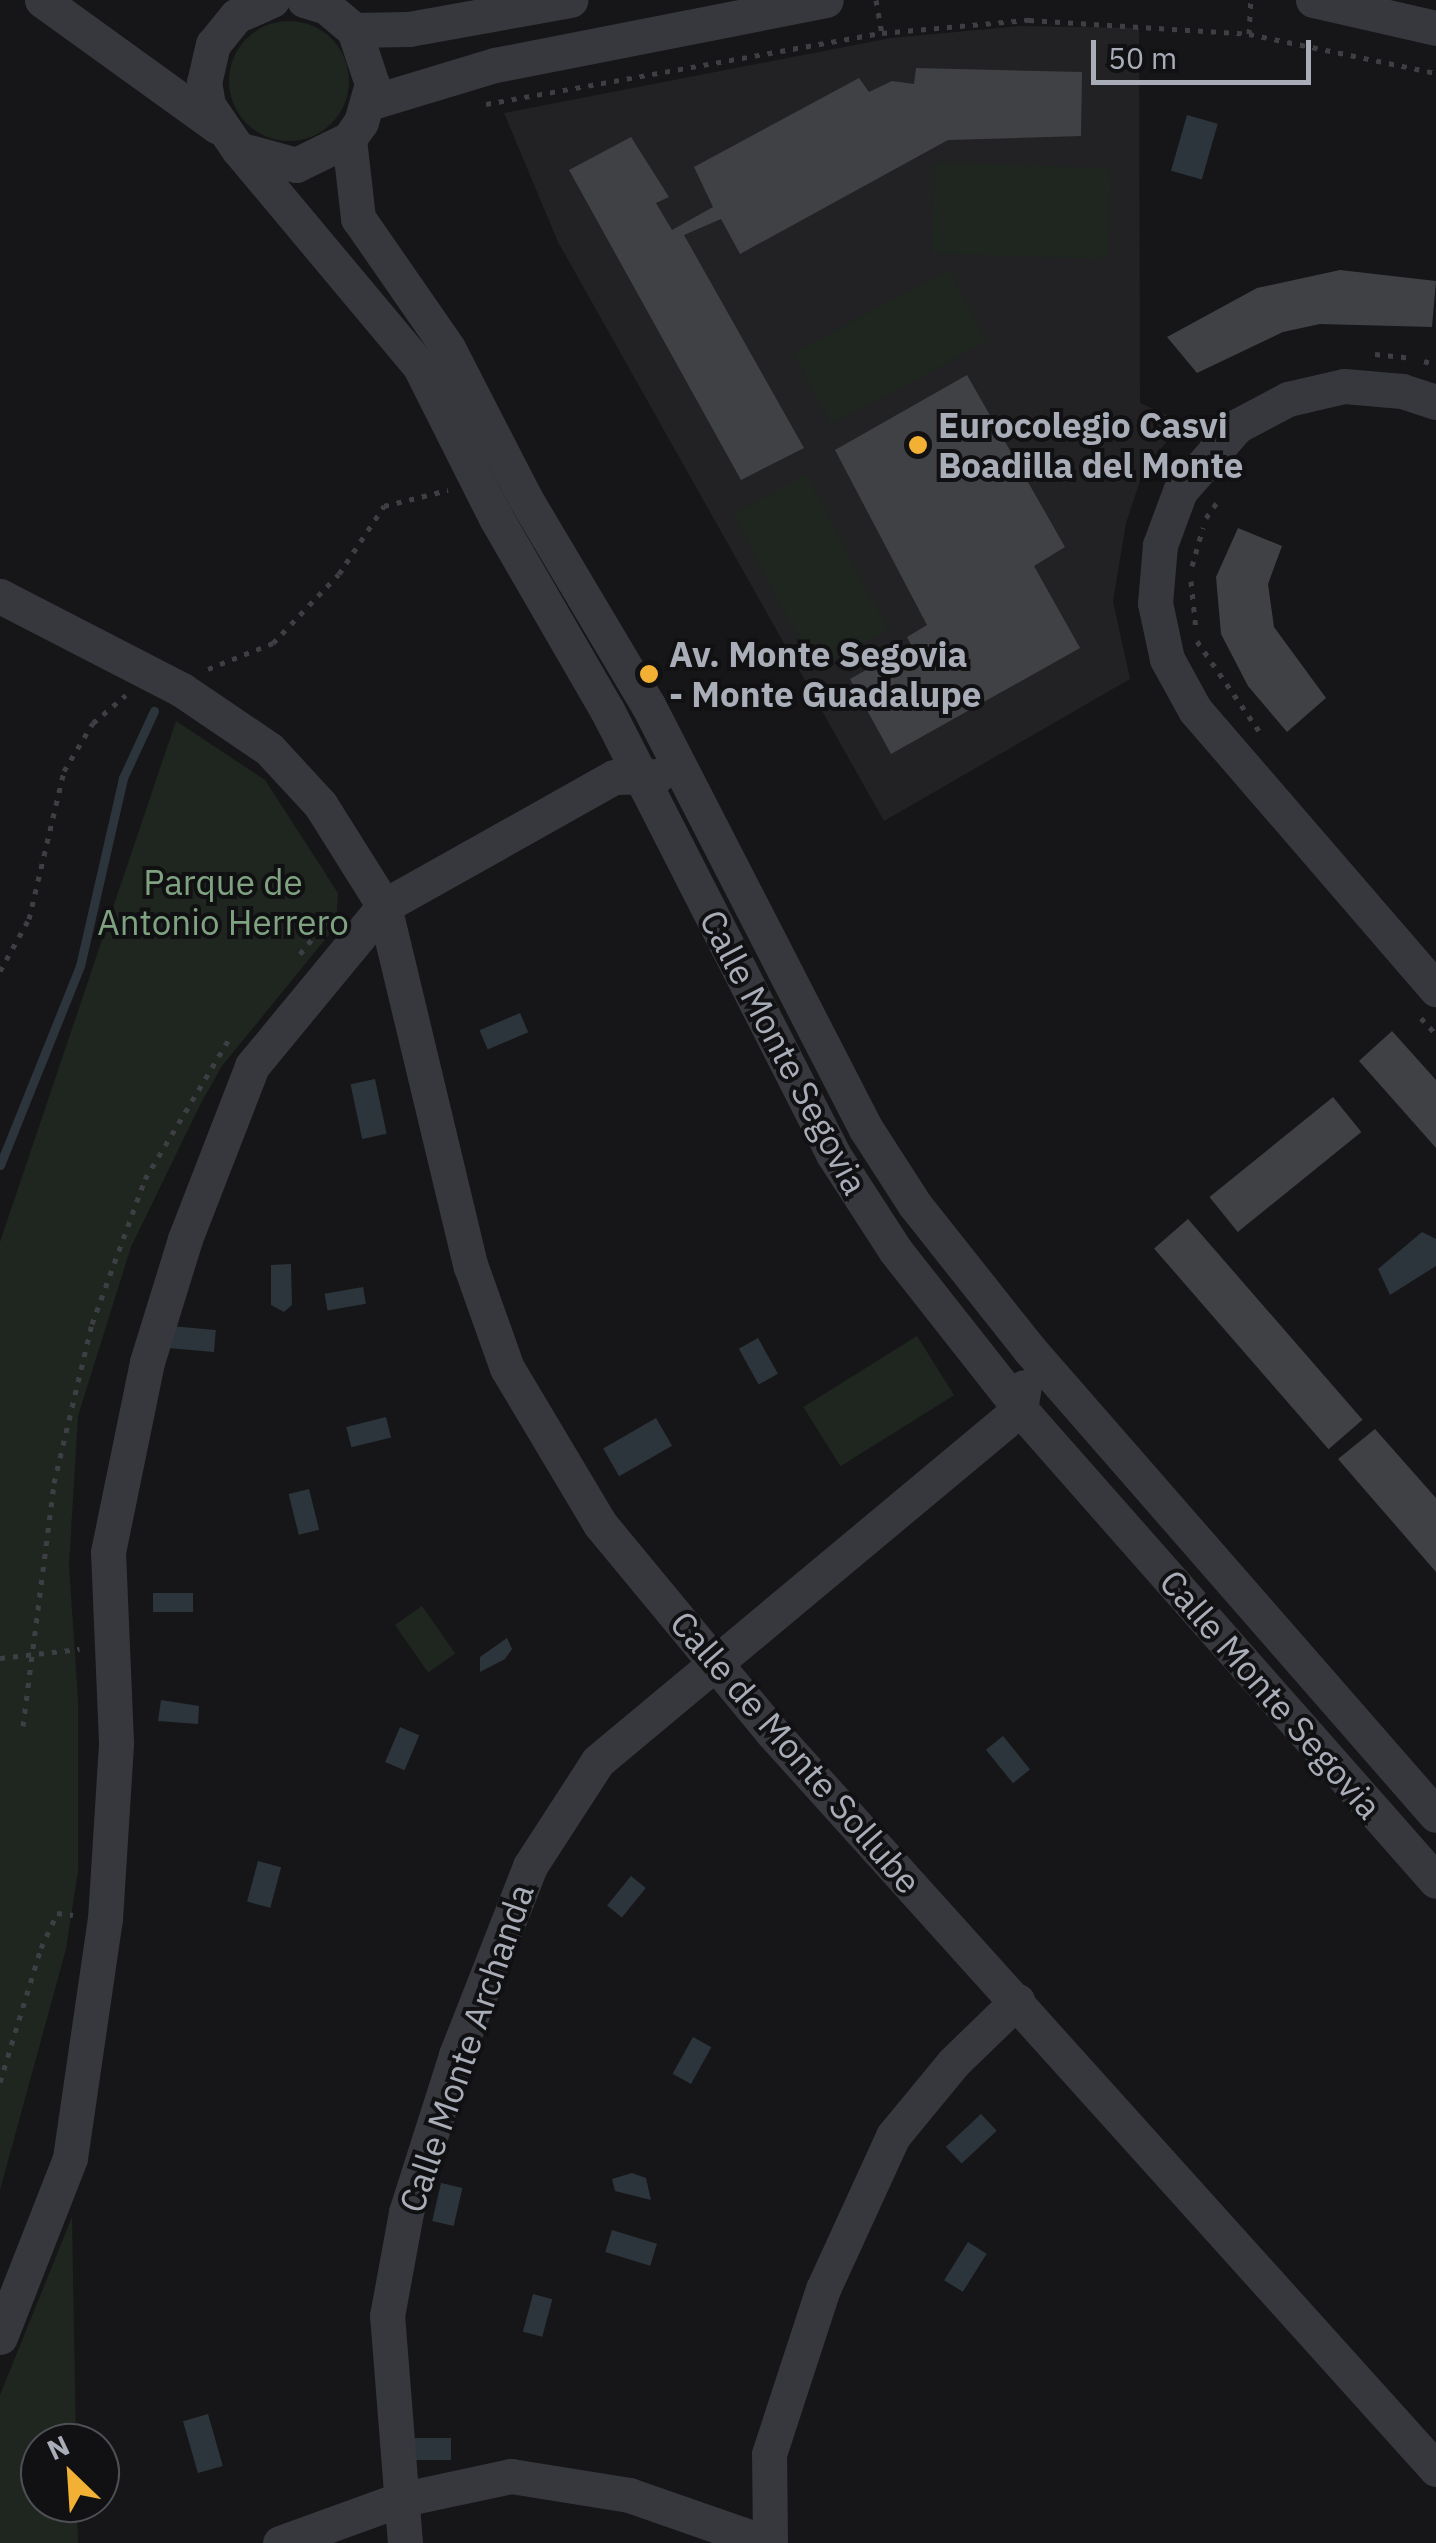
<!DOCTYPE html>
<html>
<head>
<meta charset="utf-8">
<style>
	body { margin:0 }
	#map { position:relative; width:1436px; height:2543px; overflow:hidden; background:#161618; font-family:"IBM Plex Sans",sans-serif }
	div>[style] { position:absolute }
	.built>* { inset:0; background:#222225 }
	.green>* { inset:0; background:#1e261f; transform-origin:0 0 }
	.round { border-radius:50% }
	.water>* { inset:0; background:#2c353c; transform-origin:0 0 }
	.stream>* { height:9px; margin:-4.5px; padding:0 4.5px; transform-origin:4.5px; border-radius:4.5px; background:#2c353c }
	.building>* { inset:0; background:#404145; transform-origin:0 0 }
	.path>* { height:5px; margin-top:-2.5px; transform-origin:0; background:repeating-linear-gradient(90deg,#3d3f44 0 5px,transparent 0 13px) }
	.minor>* { height:35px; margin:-17.5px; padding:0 17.5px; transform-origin:17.5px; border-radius:17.5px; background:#37383d }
	.dots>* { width:28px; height:28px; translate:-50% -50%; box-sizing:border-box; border:5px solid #111113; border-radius:50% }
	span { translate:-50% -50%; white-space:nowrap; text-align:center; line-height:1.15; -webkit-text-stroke:8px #111113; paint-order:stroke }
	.poi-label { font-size:35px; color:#a8adb8; font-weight:700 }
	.left { translate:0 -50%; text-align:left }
	.park-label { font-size:35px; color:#7fa381 }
	.street-label { font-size:35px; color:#a8adb8 }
	.north { position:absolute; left:20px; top:2423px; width:100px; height:100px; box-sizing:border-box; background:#111113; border:2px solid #4d4f55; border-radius:50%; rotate:335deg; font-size:28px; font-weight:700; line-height:40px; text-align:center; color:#a8adb8 }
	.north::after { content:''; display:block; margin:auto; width:35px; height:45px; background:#f2b134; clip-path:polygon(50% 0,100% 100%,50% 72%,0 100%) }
	.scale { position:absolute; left:1091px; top:40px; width:220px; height:45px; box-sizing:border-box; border:5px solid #a8adb8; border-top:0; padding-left:12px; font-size:30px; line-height:35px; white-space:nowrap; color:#a8adb8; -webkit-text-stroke:8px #111113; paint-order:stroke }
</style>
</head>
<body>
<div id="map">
	<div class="built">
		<div style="clip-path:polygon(1020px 26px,1139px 28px,1140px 403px,1183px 422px,1144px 469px,1126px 523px,1113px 601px,1130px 679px,884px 821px,558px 242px,504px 113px,891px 38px)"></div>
	</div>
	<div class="green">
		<div class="round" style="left:229px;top:21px;width:120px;height:120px"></div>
		<div style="left:935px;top:162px;width:176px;height:91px;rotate:2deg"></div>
		<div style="left:949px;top:270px;width:81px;height:176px;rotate:62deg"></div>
		<div style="left:806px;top:475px;width:176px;height:83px;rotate:62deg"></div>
		<div style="clip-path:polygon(176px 721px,265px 780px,338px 893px,336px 926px,222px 1066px,201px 1103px,131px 1247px,78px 1416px,69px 1565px,78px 1700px,78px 1871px,66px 1949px,0 2190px,0 1242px)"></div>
		<div style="left:917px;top:1336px;width:70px;height:134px;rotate:58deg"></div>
		<div style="left:422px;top:1606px;width:58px;height:33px;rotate:55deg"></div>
		<div style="clip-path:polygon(72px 2217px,76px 2443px,40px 2443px,40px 2503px,77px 2503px,78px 2543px,0 2543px,0 2395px)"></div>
	</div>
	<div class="water">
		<div style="left:1187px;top:115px;width:32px;height:58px;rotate:16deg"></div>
		<div style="left:520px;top:1013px;width:21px;height:44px;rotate:67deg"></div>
		<div style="left:375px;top:1079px;width:56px;height:25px;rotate:78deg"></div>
		<div style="clip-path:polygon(1422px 1232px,1436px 1239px,1436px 1266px,1390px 1295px,1378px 1269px)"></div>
		<div style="clip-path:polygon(291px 1264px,292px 1305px,284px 1312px,271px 1305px,271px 1265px)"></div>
		<div style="left:363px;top:1287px;width:17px;height:39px;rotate:80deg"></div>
		<div style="left:170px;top:1326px;width:46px;height:22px;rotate:5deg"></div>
		<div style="left:758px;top:1338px;width:41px;height:22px;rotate:61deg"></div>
		<div style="left:386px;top:1417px;width:21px;height:41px;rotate:76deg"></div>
		<div style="left:656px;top:1418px;width:32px;height:61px;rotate:60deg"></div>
		<div style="left:309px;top:1489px;width:42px;height:21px;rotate:76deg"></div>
		<div style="left:153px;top:1593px;width:40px;height:19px"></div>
		<div style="clip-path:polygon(507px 1638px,512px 1649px,505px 1659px,480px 1672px,480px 1657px)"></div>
		<div style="clip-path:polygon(161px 1700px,199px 1706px,198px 1724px,158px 1721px)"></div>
		<div style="left:400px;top:1727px;width:21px;height:38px;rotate:23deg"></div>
		<div style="left:1003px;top:1736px;width:43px;height:22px;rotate:51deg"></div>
		<div style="left:258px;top:1861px;width:24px;height:42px;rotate:15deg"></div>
		<div style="left:631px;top:1876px;width:19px;height:38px;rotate:39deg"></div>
		<div style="left:693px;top:2037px;width:21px;height:42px;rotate:29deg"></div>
		<div style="left:981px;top:2114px;width:23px;height:48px;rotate:47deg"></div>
		<div style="clip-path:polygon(632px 2173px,646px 2178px,651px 2200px,615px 2191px,612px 2179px)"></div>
		<div style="left:441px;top:2183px;width:22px;height:39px;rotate:13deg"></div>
		<div style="left:612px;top:2230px;width:47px;height:23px;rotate:17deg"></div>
		<div style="left:968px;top:2242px;width:22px;height:45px;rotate:32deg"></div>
		<div style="left:533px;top:2294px;width:20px;height:39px;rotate:15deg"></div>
		<div style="left:208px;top:2414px;width:54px;height:26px;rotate:74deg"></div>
		<div style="left:451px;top:2438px;width:22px;height:47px;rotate:90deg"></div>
	</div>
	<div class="stream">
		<div style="left:0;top:1165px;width:214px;rotate:-68.1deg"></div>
		<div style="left:80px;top:966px;width:193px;rotate:-77.1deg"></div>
		<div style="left:123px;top:778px;width:74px;rotate:-65.2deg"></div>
	</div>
	<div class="building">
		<div style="clip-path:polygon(916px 68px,1082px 72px,1081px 136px,948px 140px,740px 254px,721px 219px,684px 235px,804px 448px,741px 480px,569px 170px,631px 137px,669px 197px,656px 203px,672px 230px,713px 207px,694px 167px,859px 78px,869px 92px,892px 81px,914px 84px)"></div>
		<div style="clip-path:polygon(1340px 270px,1436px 281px,1432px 327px,1320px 324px,1283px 332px,1197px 373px,1167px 337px,1257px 288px)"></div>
		<div style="clip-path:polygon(967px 375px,1065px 547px,1034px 566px,1080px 648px,891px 754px,850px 679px,911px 645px,907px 637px,927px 625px,835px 450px)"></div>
		<div style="clip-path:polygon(1238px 528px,1282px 546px,1268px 584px,1274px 627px,1326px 698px,1287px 732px,1248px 686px,1221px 634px,1216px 577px)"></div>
		<div style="clip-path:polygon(1392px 1031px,1436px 1080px,1436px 1148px,1359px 1061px)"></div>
		<div style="left:1333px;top:1097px;width:45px;height:159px;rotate:51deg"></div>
		<div style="left:1188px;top:1219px;width:266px;height:45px;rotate:49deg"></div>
		<div style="clip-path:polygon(1375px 1429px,1436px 1498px,1436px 1572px,1338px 1459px)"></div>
	</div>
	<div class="path">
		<div style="left:876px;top:0;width:34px;rotate:80deg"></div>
		<div style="left:1249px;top:34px;width:34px;rotate:-87deg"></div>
		<div style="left:486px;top:104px;width:402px;rotate:-10.2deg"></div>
		<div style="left:882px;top:33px;width:148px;rotate:-5.1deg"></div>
		<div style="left:1029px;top:20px;width:220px;rotate:3.6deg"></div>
		<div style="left:1249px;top:34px;width:191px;rotate:11.8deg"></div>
		<div style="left:1375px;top:354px;width:38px;rotate:6deg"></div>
		<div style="left:1424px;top:361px;width:13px;rotate:18deg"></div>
		<div style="left:1206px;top:518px;width:24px;rotate:-55deg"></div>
		<div style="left:1192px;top:566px;width:40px;rotate:-74deg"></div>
		<div style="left:1191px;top:581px;width:49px;rotate:84.2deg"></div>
		<div style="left:1197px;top:641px;width:109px;rotate:55.4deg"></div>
		<div style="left:208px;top:669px;width:70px;rotate:-21.8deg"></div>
		<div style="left:273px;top:643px;width:95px;rotate:-46.3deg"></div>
		<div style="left:339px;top:574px;width:82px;rotate:-56.5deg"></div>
		<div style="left:384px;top:506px;width:66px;rotate:-14deg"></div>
		<div style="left:300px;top:954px;width:48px;rotate:-51deg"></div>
		<div style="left:0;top:971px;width:60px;rotate:-60.9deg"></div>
		<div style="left:29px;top:919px;width:152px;rotate:-76.7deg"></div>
		<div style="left:64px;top:771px;width:56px;rotate:-58.9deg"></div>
		<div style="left:93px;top:723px;width:43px;rotate:-40.3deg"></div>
		<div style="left:1421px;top:1018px;width:22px;rotate:47deg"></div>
		<div style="left:0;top:1658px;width:80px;rotate:-6.5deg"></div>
		<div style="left:23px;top:1726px;width:245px;rotate:-82.7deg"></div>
		<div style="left:54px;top:1483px;width:163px;rotate:-76.6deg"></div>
		<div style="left:92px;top:1324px;width:154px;rotate:-69.9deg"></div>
		<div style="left:145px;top:1179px;width:163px;rotate:-59deg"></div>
		<div style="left:0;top:2082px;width:140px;rotate:-73deg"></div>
		<div style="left:41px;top:1948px;width:38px;rotate:-65deg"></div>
		<div style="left:57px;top:1913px;width:16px;rotate:7deg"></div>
	</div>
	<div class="minor">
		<div style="left:42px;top:0;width:216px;rotate:35.8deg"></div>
		<div style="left:272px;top:0;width:39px;rotate:156deg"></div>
		<div style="left:236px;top:16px;width:36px;rotate:129deg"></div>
		<div style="left:213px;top:44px;width:39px;rotate:103deg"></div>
		<div style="left:204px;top:82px;width:23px;rotate:80deg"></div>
		<div style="left:208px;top:105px;width:53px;rotate:55.7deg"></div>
		<div style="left:238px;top:149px;width:60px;rotate:15.4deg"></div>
		<div style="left:296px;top:165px;width:59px;rotate:-26.1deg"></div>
		<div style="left:349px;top:139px;width:21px;rotate:-55deg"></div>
		<div style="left:361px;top:122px;width:40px;rotate:-74deg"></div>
		<div style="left:372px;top:84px;width:57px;rotate:-108.4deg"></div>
		<div style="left:354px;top:30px;width:35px;rotate:-140deg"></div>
		<div style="left:327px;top:7px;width:24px;rotate:-163deg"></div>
		<div style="left:1313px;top:0;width:126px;rotate:12.8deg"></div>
		<div style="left:354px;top:30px;width:55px;rotate:-1deg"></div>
		<div style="left:409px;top:29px;width:164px;rotate:-10.2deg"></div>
		<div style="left:369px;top:103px;width:132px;rotate:-16.8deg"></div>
		<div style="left:495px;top:65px;width:337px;rotate:-11.1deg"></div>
		<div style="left:349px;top:139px;width:80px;rotate:83.5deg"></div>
		<div style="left:358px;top:218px;width:158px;rotate:55.3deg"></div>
		<div style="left:448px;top:348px;width:169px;rotate:62.8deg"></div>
		<div style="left:525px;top:498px;width:241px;rotate:59.3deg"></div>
		<div style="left:648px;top:705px;width:477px;rotate:62.8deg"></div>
		<div style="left:866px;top:1129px;width:90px;rotate:57.2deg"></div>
		<div style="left:915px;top:1205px;width:185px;rotate:51.6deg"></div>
		<div style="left:1030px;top:1350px;width:617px;rotate:48.88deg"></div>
		<div style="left:238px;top:149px;width:284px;rotate:50.1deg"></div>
		<div style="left:420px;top:367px;width:169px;rotate:63.3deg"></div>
		<div style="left:496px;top:518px;width:222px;rotate:60deg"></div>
		<div style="left:607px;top:710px;width:498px;rotate:63deg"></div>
		<div style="left:833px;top:1154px;width:114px;rotate:57.1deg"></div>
		<div style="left:895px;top:1250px;width:202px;rotate:51.8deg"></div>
		<div style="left:1020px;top:1409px;width:629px;rotate:48.61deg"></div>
		<div style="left:1436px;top:402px;width:36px;rotate:-162deg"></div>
		<div style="left:1402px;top:391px;width:58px;rotate:-175.1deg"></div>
		<div style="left:1344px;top:386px;width:57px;rotate:166.9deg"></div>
		<div style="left:1288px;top:399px;width:58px;rotate:152.1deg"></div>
		<div style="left:1237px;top:426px;width:86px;rotate:131.2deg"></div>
		<div style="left:1180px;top:491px;width:58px;rotate:110.3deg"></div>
		<div style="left:1160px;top:545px;width:58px;rotate:94.9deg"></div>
		<div style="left:1155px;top:603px;width:57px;rotate:77.9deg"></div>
		<div style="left:1167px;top:659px;width:58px;rotate:61.2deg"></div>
		<div style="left:1195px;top:710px;width:369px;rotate:49.2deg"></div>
		<div style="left:0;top:596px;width:205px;rotate:27.3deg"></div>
		<div style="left:182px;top:690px;width:105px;rotate:34.1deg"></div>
		<div style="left:269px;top:749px;width:75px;rotate:47.2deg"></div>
		<div style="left:320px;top:804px;width:120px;rotate:57.9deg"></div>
		<div style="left:384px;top:906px;width:371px;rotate:76.5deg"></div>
		<div style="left:471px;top:1267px;width:107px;rotate:70.4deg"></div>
		<div style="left:507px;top:1368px;width:182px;rotate:59.2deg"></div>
		<div style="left:600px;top:1524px;width:270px;rotate:50.4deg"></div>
		<div style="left:772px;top:1732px;width:992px;rotate:47.98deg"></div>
		<div style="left:0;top:2337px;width:192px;rotate:-68.6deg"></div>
		<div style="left:70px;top:2158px;width:242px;rotate:-81.7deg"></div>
		<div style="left:105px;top:1919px;width:177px;rotate:-86.4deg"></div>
		<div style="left:116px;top:1742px;width:190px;rotate:-92.4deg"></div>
		<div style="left:108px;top:1552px;width:194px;rotate:-78.4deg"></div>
		<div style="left:147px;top:1362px;width:129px;rotate:-72.8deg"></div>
		<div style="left:185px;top:1239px;width:186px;rotate:-68.8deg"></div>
		<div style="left:252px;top:1066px;width:207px;rotate:-50.5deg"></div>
		<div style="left:384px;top:906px;width:264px;rotate:-29.3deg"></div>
		<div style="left:614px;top:777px;width:43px;rotate:-1.3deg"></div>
		<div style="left:280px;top:2543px;width:127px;rotate:-19.9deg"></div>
		<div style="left:399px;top:2500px;width:115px;rotate:-12.1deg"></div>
		<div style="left:511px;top:2476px;width:120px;rotate:9.1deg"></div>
		<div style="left:629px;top:2495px;width:146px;rotate:19.2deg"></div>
		<div style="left:405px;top:2543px;width:228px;rotate:-94.5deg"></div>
		<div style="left:387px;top:2316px;width:106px;rotate:-79.6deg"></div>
		<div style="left:406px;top:2212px;width:165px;rotate:-72.3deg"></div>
		<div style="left:456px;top:2055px;width:203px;rotate:-68.6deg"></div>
		<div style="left:530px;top:1866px;width:125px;rotate:-57.1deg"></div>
		<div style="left:598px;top:1761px;width:550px;rotate:-39.83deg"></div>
		<div style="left:1020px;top:1409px;width:22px;rotate:-80deg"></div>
		<div style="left:770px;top:2543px;width:89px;rotate:-90.6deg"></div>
		<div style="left:769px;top:2454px;width:174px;rotate:-71.9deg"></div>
		<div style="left:823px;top:2289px;width:168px;rotate:-65.4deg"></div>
		<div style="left:893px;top:2136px;width:96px;rotate:-50.5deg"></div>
		<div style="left:954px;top:2062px;width:88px;rotate:-44.1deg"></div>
	</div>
	<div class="dots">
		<div style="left:918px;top:445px;background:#f2b134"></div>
		<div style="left:649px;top:674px;background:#f2b134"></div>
	</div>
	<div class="poi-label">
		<span class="left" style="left:938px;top:445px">Eurocolegio Casvi<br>Boadilla del Monte</span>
		<span class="left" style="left:669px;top:674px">Av. Monte Segovia<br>- Monte Guadalupe</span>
	</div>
	<div class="park-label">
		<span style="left:223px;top:902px">Parque de<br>Antonio Herrero</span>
	</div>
	<div class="street-label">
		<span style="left:784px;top:1052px;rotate:62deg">Calle Monte Segovia</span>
		<span style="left:1271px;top:1694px;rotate:49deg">Calle Monte Segovia</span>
		<span style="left:796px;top:1752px;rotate:49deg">Calle de Monte Sollube</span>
		<span style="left:466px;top:2048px;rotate:-71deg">Calle Monte Archanda</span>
	</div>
	<div class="north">N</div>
	<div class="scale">50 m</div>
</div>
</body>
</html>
